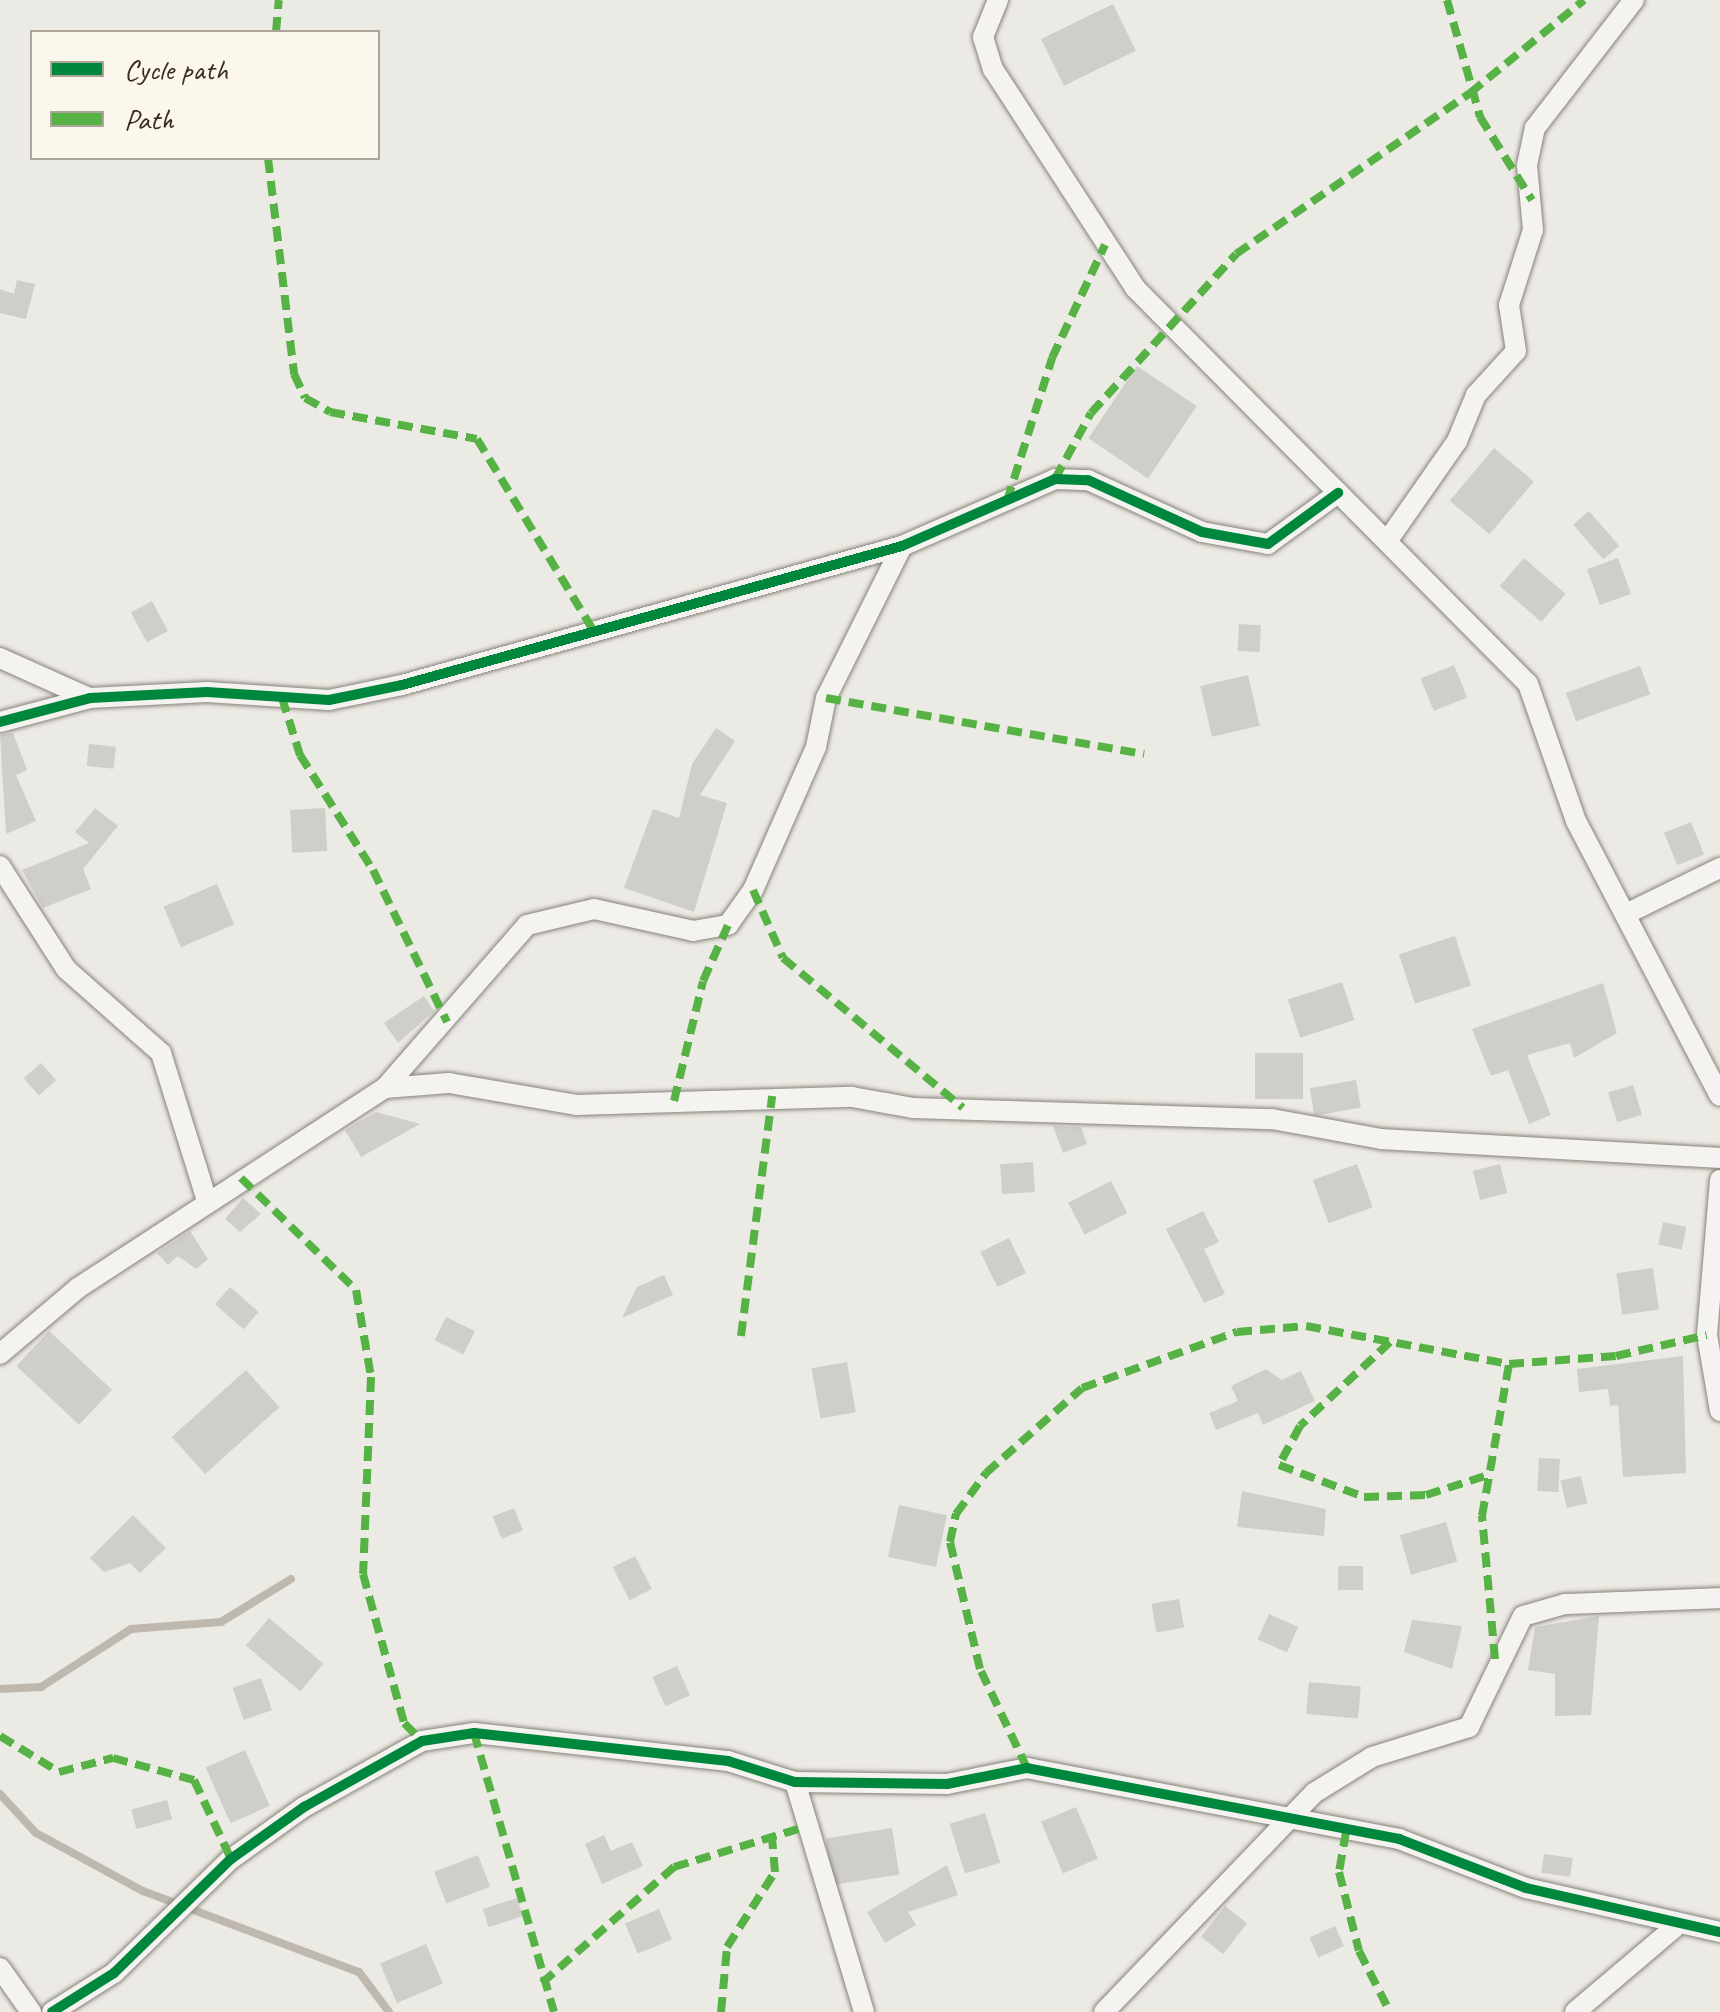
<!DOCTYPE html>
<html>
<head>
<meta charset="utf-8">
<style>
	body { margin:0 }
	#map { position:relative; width:1720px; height:2012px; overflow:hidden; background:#eceae4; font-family:Caveat,sans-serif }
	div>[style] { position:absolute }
	.stream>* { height:8px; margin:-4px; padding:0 4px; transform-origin:4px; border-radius:4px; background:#bfb8ae }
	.building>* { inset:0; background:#d0cec9; transform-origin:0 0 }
	.roads { filter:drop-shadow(0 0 2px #86827c) drop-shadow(0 0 2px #86827c) }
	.street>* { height:20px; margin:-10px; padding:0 10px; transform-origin:10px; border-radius:10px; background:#f4f3ef }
	.quiet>* { height:8px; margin-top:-4px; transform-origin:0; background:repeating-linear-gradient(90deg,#57b245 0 15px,transparent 0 23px) }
	.cycleway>* { height:10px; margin:-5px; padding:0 5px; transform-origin:5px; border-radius:5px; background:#00873e }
	span { translate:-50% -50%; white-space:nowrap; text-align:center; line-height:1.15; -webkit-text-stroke:10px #fbf7ec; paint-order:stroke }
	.legend { position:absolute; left:30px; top:30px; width:350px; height:130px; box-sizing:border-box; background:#fbf7ec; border:2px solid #aea59a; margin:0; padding:12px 18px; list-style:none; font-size:30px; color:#3b2a1e }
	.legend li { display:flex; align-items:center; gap:20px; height:50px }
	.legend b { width:50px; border:2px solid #aea59a }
</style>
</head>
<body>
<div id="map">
	<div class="stream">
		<div style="left:0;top:1689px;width:41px;rotate:-2.8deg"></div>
		<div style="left:41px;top:1687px;width:107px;rotate:-32.8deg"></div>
		<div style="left:131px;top:1629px;width:90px;rotate:-4.4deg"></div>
		<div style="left:221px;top:1622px;width:82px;rotate:-31.6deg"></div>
		<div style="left:0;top:1794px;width:53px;rotate:47.3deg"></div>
		<div style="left:36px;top:1833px;width:122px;rotate:28.5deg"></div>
		<div style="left:143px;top:1891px;width:231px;rotate:20.6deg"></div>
		<div style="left:359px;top:1972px;width:50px;rotate:53.1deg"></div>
	</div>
	<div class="building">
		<div style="left:1113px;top:4px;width:52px;height:80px;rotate:64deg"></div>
		<div style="clip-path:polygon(17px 280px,35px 284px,26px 319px,0 313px,0 289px,14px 294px)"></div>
		<div style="left:1137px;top:366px;width:72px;height:87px;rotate:34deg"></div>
		<div style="left:1494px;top:448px;width:52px;height:69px;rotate:40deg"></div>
		<div style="left:1589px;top:511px;width:46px;height:21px;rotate:49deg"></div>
		<div style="left:1524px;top:558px;width:55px;height:37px;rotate:41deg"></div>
		<div style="left:1618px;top:558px;width:38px;height:33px;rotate:70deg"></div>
		<div style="left:152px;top:601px;width:34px;height:24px;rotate:62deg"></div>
		<div style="left:1239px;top:624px;width:22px;height:27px;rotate:3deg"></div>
		<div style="left:1454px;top:665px;width:35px;height:36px;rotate:68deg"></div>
		<div style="left:1640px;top:666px;width:30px;height:79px;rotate:70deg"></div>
		<div style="left:1248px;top:675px;width:52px;height:49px;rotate:77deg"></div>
		<div style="clip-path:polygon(716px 728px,735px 741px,700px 795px,727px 803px,694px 912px,624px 888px,653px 809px,679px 818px,692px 764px)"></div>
		<div style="clip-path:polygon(13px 733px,27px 770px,16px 775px,36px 821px,6px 834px,0 735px)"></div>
		<div style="left:89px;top:744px;width:27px;height:22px;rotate:6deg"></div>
		<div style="clip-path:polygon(95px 808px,118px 826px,83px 869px,91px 889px,43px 908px,22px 870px,89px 843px,75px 832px)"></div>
		<div style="left:325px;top:808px;width:43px;height:35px;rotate:87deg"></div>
		<div style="left:1691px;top:822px;width:35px;height:29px;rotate:68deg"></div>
		<div style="left:217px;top:884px;width:44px;height:58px;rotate:67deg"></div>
		<div style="left:1455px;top:936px;width:52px;height:59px;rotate:72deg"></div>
		<div style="left:1342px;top:982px;width:40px;height:57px;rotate:72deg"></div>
		<div style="clip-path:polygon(1603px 983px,1617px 1033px,1574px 1058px,1570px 1043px,1527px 1055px,1551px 1115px,1529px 1124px,1508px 1070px,1491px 1076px,1472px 1029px)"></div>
		<div style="clip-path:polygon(424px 996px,434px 1011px,398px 1043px,384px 1023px)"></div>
		<div style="left:1255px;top:1053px;width:48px;height:46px"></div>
		<div style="left:41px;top:1063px;width:23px;height:23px;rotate:49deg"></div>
		<div style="left:1356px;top:1080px;width:28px;height:47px;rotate:80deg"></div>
		<div style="left:1633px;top:1085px;width:31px;height:26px;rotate:73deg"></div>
		<div style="clip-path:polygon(376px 1112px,420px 1124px,361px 1157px,345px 1130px)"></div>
		<div style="clip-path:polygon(1053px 1126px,1081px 1127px,1087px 1144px,1063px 1153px)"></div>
		<div style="left:1033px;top:1162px;width:30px;height:33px;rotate:86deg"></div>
		<div style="left:1357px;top:1164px;width:46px;height:47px;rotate:70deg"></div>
		<div style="left:1500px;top:1164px;width:30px;height:28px;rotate:76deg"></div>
		<div style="left:1111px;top:1181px;width:36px;height:48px;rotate:63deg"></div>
		<div style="clip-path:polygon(243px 1198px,261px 1214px,240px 1232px,225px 1219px)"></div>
		<div style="clip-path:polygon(1203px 1211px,1219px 1242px,1204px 1249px,1225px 1294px,1204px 1303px,1166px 1229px)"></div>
		<div style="left:1663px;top:1222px;width:24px;height:23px;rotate:12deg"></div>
		<div style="clip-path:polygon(190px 1231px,208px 1259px,196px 1269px,178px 1256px,168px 1265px,157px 1253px)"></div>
		<div style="left:1009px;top:1238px;width:39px;height:32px;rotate:64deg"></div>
		<div style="left:1653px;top:1268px;width:42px;height:37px;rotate:82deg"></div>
		<div style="clip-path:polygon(664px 1275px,673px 1295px,622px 1318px,637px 1287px)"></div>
		<div style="left:230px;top:1287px;width:38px;height:23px;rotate:41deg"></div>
		<div style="left:446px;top:1317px;width:32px;height:26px;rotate:26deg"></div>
		<div style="left:49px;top:1331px;width:86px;height:48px;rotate:43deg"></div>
		<div style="clip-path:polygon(1683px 1356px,1686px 1473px,1623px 1477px,1618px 1405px,1610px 1406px,1608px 1389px,1579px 1392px,1577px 1369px)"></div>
		<div style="left:847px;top:1362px;width:51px;height:36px;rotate:80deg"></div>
		<div style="clip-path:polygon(1266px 1369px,1282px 1380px,1301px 1371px,1315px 1401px,1263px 1425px,1258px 1413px,1216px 1430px,1209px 1413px,1238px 1401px,1231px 1386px)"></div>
		<div style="left:246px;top:1370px;width:50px;height:100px;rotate:48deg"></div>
		<div style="left:1539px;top:1458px;width:21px;height:33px;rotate:3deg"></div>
		<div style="left:1581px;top:1476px;width:28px;height:21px;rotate:77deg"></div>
		<div style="clip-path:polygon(1242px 1491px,1326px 1509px,1324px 1536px,1237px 1527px)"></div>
		<div style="left:899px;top:1505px;width:49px;height:53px;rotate:12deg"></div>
		<div style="left:514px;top:1508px;width:24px;height:23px;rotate:68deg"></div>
		<div style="clip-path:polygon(133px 1515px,166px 1548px,140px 1573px,130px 1563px,104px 1572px,90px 1558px)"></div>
		<div style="left:1446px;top:1522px;width:41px;height:48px;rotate:74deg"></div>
		<div style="left:635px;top:1556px;width:37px;height:25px;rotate:63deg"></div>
		<div style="left:1363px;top:1566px;width:24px;height:25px;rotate:90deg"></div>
		<div style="left:1179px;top:1599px;width:29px;height:28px;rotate:80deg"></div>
		<div style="left:1269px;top:1614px;width:32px;height:28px;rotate:24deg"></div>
		<div style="clip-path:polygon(1599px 1616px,1591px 1715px,1555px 1716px,1555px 1674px,1528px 1670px,1535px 1627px)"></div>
		<div style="left:269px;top:1618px;width:71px;height:36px;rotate:40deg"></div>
		<div style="clip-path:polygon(1412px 1620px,1462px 1626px,1452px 1669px,1404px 1652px)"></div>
		<div style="left:677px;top:1666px;width:32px;height:27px;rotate:66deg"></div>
		<div style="left:261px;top:1678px;width:34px;height:30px;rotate:71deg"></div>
		<div style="left:1309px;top:1682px;width:52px;height:32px;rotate:5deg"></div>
		<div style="left:245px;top:1750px;width:61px;height:43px;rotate:66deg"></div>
		<div style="left:167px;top:1800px;width:20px;height:37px;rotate:75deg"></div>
		<div style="left:1076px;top:1807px;width:56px;height:38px;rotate:67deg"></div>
		<div style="left:985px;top:1813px;width:52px;height:37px;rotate:73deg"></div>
		<div style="left:892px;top:1828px;width:47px;height:67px;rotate:81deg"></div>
		<div style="clip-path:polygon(604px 1835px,611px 1851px,632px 1842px,643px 1866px,602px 1884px,585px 1844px)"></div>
		<div style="left:1544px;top:1854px;width:29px;height:19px;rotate:8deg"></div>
		<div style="left:478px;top:1855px;width:34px;height:47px;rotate:69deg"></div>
		<div style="clip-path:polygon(947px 1865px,958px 1895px,908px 1912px,916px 1925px,885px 1943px,867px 1912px)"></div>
		<div style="left:517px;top:1898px;width:19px;height:36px;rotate:72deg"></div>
		<div style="left:1225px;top:1906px;width:28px;height:39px;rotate:38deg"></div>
		<div style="left:659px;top:1909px;width:33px;height:37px;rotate:67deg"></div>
		<div style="left:1335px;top:1926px;width:22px;height:28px;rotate:66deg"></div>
		<div style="left:426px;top:1944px;width:43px;height:50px;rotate:67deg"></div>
	</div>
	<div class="roads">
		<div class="street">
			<div style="left:998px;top:0;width:40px;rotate:112deg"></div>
			<div style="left:983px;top:37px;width:34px;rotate:73deg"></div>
			<div style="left:993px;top:69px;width:261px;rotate:57deg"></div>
			<div style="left:1135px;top:288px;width:558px;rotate:45.22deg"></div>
			<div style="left:1528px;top:684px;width:145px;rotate:70.7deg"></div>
			<div style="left:1576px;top:821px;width:310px;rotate:62.4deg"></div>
			<div style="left:1388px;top:540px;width:121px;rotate:-55.1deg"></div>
			<div style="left:1457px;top:441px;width:50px;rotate:-67.6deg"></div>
			<div style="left:1476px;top:395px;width:59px;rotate:-47.7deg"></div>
			<div style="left:1516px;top:351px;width:47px;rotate:-98.7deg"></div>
			<div style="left:1509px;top:305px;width:79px;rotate:-72.3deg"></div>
			<div style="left:1533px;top:230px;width:65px;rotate:-95.3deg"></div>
			<div style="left:1527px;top:165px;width:38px;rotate:-78deg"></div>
			<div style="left:1535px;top:128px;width:162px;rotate:-52.3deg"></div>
			<div style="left:0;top:658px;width:98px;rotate:24.2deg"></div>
			<div style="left:0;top:722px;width:93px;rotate:-14.9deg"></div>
			<div style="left:90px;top:698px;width:117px;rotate:-2.9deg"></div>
			<div style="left:207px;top:692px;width:122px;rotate:3.8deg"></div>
			<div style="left:329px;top:700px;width:75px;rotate:-11.6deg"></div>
			<div style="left:402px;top:685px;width:519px;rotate:-15.54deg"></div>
			<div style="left:902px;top:546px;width:167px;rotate:-23.6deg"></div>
			<div style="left:1055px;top:479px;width:33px;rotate:2deg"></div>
			<div style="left:1088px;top:480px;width:125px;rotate:24.5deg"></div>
			<div style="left:1202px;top:532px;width:67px;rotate:10.3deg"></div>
			<div style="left:1268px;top:544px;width:87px;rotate:-36.1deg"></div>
			<div style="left:0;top:866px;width:122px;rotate:57.3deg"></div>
			<div style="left:66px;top:969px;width:127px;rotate:41.5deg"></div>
			<div style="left:161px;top:1053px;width:155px;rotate:72.7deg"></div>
			<div style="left:1628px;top:913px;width:102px;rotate:-26.1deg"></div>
			<div style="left:385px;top:1088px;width:64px;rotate:-4.5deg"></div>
			<div style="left:449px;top:1083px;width:129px;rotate:9.8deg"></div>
			<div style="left:576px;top:1105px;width:276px;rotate:-1.7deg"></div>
			<div style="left:852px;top:1097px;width:62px;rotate:10.2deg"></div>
			<div style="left:913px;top:1108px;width:359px;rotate:1.8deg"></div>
			<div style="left:1272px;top:1119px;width:111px;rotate:10.4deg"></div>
			<div style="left:1381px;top:1139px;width:340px;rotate:3.2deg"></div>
			<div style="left:1720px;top:1180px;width:156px;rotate:94.8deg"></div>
			<div style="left:1707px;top:1335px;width:77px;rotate:80.3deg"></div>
			<div style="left:0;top:1354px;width:102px;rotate:-40.2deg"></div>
			<div style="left:78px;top:1288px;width:366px;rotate:-33.1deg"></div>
			<div style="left:385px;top:1088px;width:216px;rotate:-48.9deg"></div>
			<div style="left:527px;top:925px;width:69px;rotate:-13.4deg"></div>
			<div style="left:594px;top:909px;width:101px;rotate:12.5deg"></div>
			<div style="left:693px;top:931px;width:36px;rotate:-10deg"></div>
			<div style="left:728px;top:925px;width:43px;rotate:-54.5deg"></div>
			<div style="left:753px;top:890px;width:156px;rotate:-66.2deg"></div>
			<div style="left:816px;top:747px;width:50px;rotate:-78.5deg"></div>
			<div style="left:826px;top:698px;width:170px;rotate:-63.4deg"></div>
			<div style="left:795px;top:1782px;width:240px;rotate:73.3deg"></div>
			<div style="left:0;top:1968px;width:54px;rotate:54.8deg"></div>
			<div style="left:52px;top:2012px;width:73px;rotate:-32.2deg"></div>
			<div style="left:114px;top:1973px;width:163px;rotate:-44.3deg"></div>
			<div style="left:231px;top:1859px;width:90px;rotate:-35.5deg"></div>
			<div style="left:304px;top:1807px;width:135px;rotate:-29.2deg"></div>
			<div style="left:422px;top:1741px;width:53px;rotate:-8.7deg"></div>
			<div style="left:474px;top:1733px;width:256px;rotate:6.3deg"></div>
			<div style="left:728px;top:1761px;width:70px;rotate:17.4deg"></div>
			<div style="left:795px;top:1782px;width:152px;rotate:0.8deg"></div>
			<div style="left:947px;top:1784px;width:82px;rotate:-11.3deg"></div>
			<div style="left:1027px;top:1768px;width:379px;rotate:10.8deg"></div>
			<div style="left:1399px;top:1839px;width:136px;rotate:21.1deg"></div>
			<div style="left:1526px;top:1888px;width:199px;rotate:12.8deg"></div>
			<div style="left:1104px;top:2012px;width:303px;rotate:-46.2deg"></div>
			<div style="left:1314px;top:1793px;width:68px;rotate:-31.8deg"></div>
			<div style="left:1372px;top:1757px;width:102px;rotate:-17.2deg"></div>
			<div style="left:1469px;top:1727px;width:123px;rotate:-64.1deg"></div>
			<div style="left:1523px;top:1616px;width:44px;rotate:-15.9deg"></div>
			<div style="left:1565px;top:1604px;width:155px;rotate:-2.2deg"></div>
			<div style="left:1575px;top:2012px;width:130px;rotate:-40.3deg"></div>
		</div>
	</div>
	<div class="quiet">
		<div style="left:1447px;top:0;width:122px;rotate:74.2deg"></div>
		<div style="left:1480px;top:117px;width:98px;rotate:57.9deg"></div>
		<div style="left:276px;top:32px;width:32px;rotate:-85deg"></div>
		<div style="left:268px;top:158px;width:218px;rotate:83.1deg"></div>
		<div style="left:294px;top:374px;width:26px;rotate:65deg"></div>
		<div style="left:305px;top:398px;width:29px;rotate:29deg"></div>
		<div style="left:330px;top:412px;width:149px;rotate:10.4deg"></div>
		<div style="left:477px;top:439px;width:221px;rotate:58.7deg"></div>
		<div style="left:1055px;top:479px;width:75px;rotate:-61.4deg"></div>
		<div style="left:1091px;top:413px;width:215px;rotate:-47.6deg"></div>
		<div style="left:1236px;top:254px;width:284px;rotate:-34.5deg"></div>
		<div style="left:1470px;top:93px;width:147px;rotate:-39.2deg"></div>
		<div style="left:1007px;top:501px;width:150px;rotate:-72.5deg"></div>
		<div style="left:1052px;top:358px;width:125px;rotate:-64.9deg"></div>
		<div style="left:282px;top:698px;width:60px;rotate:72.5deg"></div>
		<div style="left:300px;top:755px;width:136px;rotate:57.6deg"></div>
		<div style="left:373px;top:870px;width:169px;rotate:64deg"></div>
		<div style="left:826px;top:698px;width:323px;rotate:10deg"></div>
		<div style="left:753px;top:890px;width:74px;rotate:66.2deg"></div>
		<div style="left:783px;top:958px;width:234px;rotate:39.8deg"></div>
		<div style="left:674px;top:1101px;width:123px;rotate:-76.4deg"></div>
		<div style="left:703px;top:981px;width:61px;rotate:-65.9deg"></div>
		<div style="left:241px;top:1178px;width:161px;rotate:44.2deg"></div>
		<div style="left:356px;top:1290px;width:88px;rotate:80.2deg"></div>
		<div style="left:371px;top:1377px;width:197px;rotate:92.3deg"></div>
		<div style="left:363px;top:1574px;width:155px;rotate:74.6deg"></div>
		<div style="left:404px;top:1723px;width:25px;rotate:45deg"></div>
		<div style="left:741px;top:1336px;width:242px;rotate:-82.6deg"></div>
		<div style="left:1390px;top:1342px;width:123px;rotate:137deg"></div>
		<div style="left:1300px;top:1426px;width:44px;rotate:118.3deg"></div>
		<div style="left:1279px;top:1465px;width:91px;rotate:20.6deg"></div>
		<div style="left:1364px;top:1497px;width:62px;rotate:-1.8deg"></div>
		<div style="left:1426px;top:1495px;width:62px;rotate:-17.9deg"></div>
		<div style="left:1495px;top:1659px;width:144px;rotate:-95.2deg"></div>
		<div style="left:1482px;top:1516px;width:154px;rotate:-79.9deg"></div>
		<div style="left:474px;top:1733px;width:290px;rotate:74deg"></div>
		<div style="left:0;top:1736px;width:69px;rotate:31.4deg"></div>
		<div style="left:59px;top:1772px;width:56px;rotate:-14.5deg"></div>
		<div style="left:113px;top:1758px;width:84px;rotate:15.2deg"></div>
		<div style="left:194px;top:1780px;width:87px;rotate:64.9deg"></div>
		<div style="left:1027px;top:1768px;width:110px;rotate:-115.4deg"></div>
		<div style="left:980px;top:1669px;width:130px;rotate:-103.3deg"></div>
		<div style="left:950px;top:1542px;width:29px;rotate:-78deg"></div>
		<div style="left:956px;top:1514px;width:51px;rotate:-53.8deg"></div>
		<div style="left:986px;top:1473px;width:128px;rotate:-41.5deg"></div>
		<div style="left:1082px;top:1388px;width:165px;rotate:-19.9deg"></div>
		<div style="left:1237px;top:1332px;width:69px;rotate:-5deg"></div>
		<div style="left:1306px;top:1326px;width:207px;rotate:10.6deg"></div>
		<div style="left:1509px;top:1364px;width:107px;rotate:-4.3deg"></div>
		<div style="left:1616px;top:1356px;width:93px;rotate:-13deg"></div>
		<div style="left:1346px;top:1832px;width:41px;rotate:99.9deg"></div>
		<div style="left:1339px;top:1872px;width:81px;rotate:75.8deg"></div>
		<div style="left:1359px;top:1951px;width:68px;rotate:63.1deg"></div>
		<div style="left:542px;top:1983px;width:176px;rotate:-41.3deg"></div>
		<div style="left:674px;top:1867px;width:137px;rotate:-17deg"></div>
		<div style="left:721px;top:2012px;width:65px;rotate:-84.7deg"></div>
		<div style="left:727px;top:1947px;width:89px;rotate:-57.4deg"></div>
		<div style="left:775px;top:1872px;width:33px;rotate:-95deg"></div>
	</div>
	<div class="cycleway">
		<div style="left:0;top:722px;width:93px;rotate:-14.9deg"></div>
		<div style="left:90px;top:698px;width:117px;rotate:-2.9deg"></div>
		<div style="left:207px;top:692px;width:122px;rotate:3.8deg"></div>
		<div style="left:329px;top:700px;width:75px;rotate:-11.6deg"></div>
		<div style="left:402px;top:685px;width:519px;rotate:-15.54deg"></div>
		<div style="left:902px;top:546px;width:167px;rotate:-23.6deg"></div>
		<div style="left:1055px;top:479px;width:33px;rotate:2deg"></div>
		<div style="left:1088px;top:480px;width:125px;rotate:24.5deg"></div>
		<div style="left:1202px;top:532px;width:67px;rotate:10.3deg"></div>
		<div style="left:1268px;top:544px;width:87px;rotate:-36.1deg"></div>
		<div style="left:52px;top:2012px;width:73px;rotate:-32.2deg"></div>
		<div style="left:114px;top:1973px;width:163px;rotate:-44.3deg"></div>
		<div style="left:231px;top:1859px;width:90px;rotate:-35.5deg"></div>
		<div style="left:304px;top:1807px;width:135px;rotate:-29.2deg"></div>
		<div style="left:422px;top:1741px;width:53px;rotate:-8.7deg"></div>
		<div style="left:474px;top:1733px;width:256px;rotate:6.3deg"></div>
		<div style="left:728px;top:1761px;width:70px;rotate:17.4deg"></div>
		<div style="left:795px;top:1782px;width:152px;rotate:0.8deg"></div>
		<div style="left:947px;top:1784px;width:82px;rotate:-11.3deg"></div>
		<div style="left:1027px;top:1768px;width:379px;rotate:10.8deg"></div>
		<div style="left:1399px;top:1839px;width:136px;rotate:21.1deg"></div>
		<div style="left:1526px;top:1888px;width:199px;rotate:12.8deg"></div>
	</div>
	<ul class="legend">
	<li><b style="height:12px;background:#00873e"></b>Cycle path</li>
	<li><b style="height:12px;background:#57b245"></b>Path</li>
	</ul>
</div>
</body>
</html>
